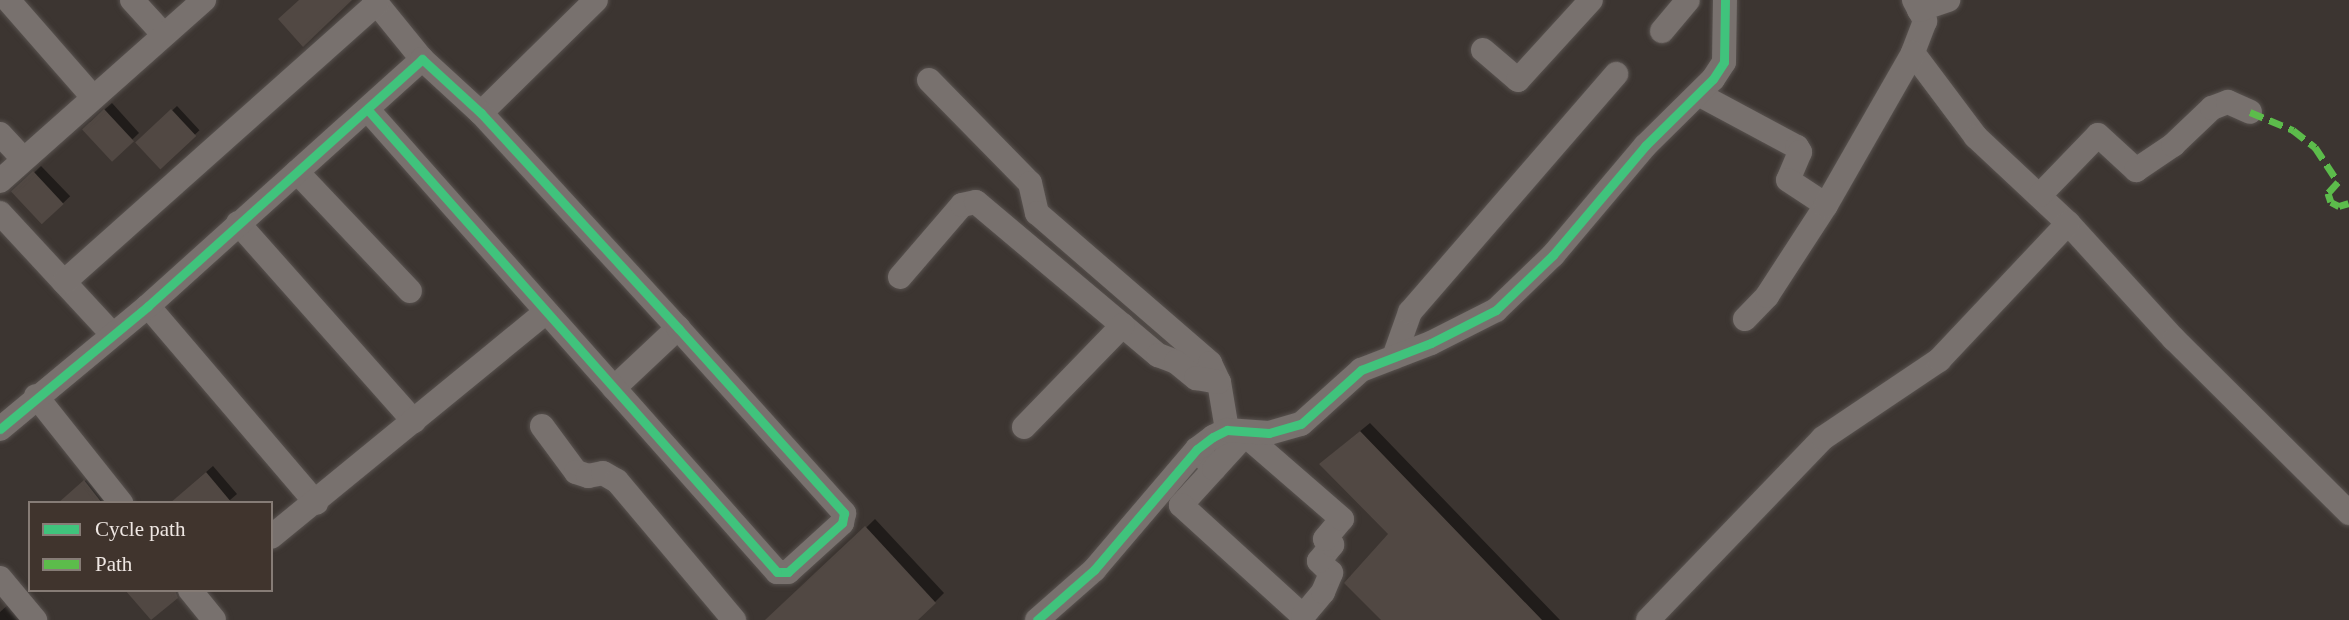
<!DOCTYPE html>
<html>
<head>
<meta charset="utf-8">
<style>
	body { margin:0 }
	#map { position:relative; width:2349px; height:620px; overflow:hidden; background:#3c3531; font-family:"Times New Roman",serif }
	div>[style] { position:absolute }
	.shadow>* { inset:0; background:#0007; transform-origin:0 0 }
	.building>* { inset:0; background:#514843; transform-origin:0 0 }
	.roads { filter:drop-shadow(0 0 2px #58524f) drop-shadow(0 0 2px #58524f) }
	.minor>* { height:24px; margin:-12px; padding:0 12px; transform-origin:12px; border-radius:12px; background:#78716e }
	.quiet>* { height:7px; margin-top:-3.5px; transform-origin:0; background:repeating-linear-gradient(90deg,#5cbc4b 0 14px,transparent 0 21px) }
	.cycleway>* { height:9px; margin:-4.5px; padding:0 4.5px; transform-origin:4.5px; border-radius:4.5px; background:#40c37c }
	span { translate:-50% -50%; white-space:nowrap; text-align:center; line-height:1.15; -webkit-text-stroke:6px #40342d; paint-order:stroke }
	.legend { position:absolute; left:28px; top:501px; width:245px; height:91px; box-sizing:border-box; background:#40342d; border:2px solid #867c76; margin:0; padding:9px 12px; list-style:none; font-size:21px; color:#efe7e3 }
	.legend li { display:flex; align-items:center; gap:14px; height:35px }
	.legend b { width:35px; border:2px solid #867c76 }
</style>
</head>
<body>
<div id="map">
	<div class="shadow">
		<div style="clip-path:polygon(112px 103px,139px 133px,111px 160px,90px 122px)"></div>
		<div style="left:177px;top:106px;width:33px;height:53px;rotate:47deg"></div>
		<div style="left:41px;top:166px;width:42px;height:37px;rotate:46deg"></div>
		<div style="clip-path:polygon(1370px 423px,1560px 620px,1383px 620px,1390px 534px,1331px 455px)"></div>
		<div style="clip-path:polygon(213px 466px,237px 494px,230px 500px,174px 500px)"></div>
		<div style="clip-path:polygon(92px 475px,114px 503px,59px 503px,60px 502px)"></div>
		<div style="clip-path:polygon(875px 519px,944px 593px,935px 602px,916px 620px,772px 620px)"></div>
		<div style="clip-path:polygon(10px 603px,26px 620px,0 620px,0 612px)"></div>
	</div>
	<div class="building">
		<div style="clip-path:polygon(299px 0,352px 0,303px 47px,278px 19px)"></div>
		<div style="left:104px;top:109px;width:44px;height:30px;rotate:47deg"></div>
		<div style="left:171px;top:109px;width:37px;height:49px;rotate:47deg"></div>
		<div style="left:33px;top:171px;width:45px;height:30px;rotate:47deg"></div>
		<div style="clip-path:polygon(1360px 431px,1542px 620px,1381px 620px,1344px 583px,1388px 534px,1319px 464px)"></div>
		<div style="clip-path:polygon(206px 472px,232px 503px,170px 503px)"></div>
		<div style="clip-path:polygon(84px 480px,102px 503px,58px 503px)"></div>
		<div style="clip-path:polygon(865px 526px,936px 603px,918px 620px,765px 620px)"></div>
		<div style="clip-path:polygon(125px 590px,175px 590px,178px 598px,151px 620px)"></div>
	</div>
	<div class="roads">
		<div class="minor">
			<div style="left:8px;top:0;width:129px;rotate:48.8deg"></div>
			<div style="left:132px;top:0;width:47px;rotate:47.6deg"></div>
			<div style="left:374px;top:0;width:76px;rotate:50.9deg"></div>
			<div style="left:1914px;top:0;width:24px;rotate:62deg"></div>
			<div style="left:1925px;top:21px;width:34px;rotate:111deg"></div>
			<div style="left:1913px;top:53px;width:105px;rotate:53.1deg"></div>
			<div style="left:1976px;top:137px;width:126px;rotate:43.1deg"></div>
			<div style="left:2068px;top:223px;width:157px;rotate:47.6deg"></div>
			<div style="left:2174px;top:339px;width:247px;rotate:44.8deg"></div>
			<div style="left:1919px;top:10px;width:31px;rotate:-19deg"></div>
			<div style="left:1662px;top:31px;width:40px;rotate:-50deg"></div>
			<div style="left:1483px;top:50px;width:46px;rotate:40.6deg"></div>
			<div style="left:1518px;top:80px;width:108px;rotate:-47.6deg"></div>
			<div style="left:929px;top:80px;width:144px;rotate:45.6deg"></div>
			<div style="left:1030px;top:183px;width:31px;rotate:77deg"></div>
			<div style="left:1037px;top:213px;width:229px;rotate:40.9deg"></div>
			<div style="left:1210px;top:363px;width:21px;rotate:65deg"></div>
			<div style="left:1219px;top:382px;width:49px;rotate:80.5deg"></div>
			<div style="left:1700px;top:95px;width:110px;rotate:28.2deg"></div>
			<div style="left:1797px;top:147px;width:6px;rotate:59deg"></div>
			<div style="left:1800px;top:152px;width:30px;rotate:113deg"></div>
			<div style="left:1788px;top:180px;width:45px;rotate:33.3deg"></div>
			<div style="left:481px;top:113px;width:161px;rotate:-44.5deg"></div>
			<div style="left:0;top:134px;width:34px;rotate:47deg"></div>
			<div style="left:297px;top:172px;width:164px;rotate:46.5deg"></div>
			<div style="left:0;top:181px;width:273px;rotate:-41.6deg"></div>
			<div style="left:2040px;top:195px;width:83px;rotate:-46deg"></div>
			<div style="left:2098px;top:135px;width:52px;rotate:42.6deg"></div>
			<div style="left:2136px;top:170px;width:45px;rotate:-34deg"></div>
			<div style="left:2173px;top:145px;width:54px;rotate:-43.5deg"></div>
			<div style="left:2212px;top:108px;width:17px;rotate:-21deg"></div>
			<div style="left:2228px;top:102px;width:24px;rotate:24deg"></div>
			<div style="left:0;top:213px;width:163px;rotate:47.2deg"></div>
			<div style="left:238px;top:223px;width:265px;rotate:48.4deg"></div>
			<div style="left:900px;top:277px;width:95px;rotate:-49.3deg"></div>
			<div style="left:962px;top:205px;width:14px;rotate:-12deg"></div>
			<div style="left:976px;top:202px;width:238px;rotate:40.1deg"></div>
			<div style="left:1158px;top:355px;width:19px;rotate:21deg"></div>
			<div style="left:1176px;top:362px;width:26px;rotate:39deg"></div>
			<div style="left:1196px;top:378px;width:23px;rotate:10deg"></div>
			<div style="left:64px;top:282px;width:419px;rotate:-41.7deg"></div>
			<div style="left:148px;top:306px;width:259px;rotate:49.5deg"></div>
			<div style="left:1745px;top:319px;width:32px;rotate:-46deg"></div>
			<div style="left:1767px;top:296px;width:108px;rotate:-57deg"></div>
			<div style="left:1826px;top:205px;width:175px;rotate:-60.2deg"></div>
			<div style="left:1394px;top:357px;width:48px;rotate:-70.4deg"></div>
			<div style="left:1410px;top:312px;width:315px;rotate:-49.1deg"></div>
			<div style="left:614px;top:388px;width:88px;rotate:-43.2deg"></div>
			<div style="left:36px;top:396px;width:137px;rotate:51.5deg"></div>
			<div style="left:542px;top:426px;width:57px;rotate:53.5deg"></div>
			<div style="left:576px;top:472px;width:13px;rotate:18deg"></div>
			<div style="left:588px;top:476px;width:15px;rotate:-11deg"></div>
			<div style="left:603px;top:473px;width:16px;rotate:30deg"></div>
			<div style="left:617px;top:481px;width:182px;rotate:49.9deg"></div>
			<div style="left:1024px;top:427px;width:142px;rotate:-45.9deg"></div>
			<div style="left:0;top:429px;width:192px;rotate:-39.7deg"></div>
			<div style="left:148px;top:306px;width:369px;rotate:-42deg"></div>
			<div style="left:422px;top:59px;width:80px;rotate:42.5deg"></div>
			<div style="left:481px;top:113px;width:292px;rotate:47.5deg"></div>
			<div style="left:678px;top:328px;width:249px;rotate:48.1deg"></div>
			<div style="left:844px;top:513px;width:10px;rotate:101deg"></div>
			<div style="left:842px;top:523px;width:73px;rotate:137.8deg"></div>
			<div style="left:788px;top:572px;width:11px;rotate:180deg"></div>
			<div style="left:777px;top:572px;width:617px;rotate:-131.52deg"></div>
			<div style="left:1197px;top:449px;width:26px;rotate:50deg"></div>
			<div style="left:1214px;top:469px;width:49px;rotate:132.5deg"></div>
			<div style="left:1181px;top:505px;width:165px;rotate:42.3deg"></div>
			<div style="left:1303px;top:616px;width:31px;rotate:-50deg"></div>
			<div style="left:1323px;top:592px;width:21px;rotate:-67deg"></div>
			<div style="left:1331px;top:573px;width:17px;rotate:-135deg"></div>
			<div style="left:1319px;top:561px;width:21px;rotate:-51deg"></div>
			<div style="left:1332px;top:545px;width:9px;rotate:-139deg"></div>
			<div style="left:1325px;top:539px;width:26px;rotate:-50deg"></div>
			<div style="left:1342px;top:519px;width:128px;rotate:-139.1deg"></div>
			<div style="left:1245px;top:435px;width:46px;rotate:132.4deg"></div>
			<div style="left:271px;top:537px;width:355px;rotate:-39.3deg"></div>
			<div style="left:0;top:578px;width:55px;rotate:50.2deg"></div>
			<div style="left:190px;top:590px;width:38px;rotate:51deg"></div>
			<div style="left:1037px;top:620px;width:76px;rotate:-41.3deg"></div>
			<div style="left:1094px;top:570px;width:159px;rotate:-49.6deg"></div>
			<div style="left:1197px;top:449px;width:20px;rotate:-37deg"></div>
			<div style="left:1213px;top:437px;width:16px;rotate:-27deg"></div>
			<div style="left:1227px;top:430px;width:42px;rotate:4.1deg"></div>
			<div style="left:1269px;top:433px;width:33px;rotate:-16deg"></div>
			<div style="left:1301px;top:424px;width:81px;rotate:-42deg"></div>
			<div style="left:1361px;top:370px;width:75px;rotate:-21.1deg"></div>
			<div style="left:1431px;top:343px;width:73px;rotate:-26.9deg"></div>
			<div style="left:1496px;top:310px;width:79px;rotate:-44deg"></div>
			<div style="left:1553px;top:255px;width:143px;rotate:-49.8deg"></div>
			<div style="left:1645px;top:146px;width:95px;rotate:-44.6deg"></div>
			<div style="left:1713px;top:79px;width:20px;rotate:-57deg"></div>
			<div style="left:1724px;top:62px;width:62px;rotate:-89.1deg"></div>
			<div style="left:1648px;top:620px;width:252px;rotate:-46.1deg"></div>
			<div style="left:1823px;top:438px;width:140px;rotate:-33.9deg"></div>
			<div style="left:1939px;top:360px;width:188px;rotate:-46.7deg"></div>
		</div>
	</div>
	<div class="quiet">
		<div style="left:2250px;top:112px;width:47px;rotate:22.7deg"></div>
		<div style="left:2293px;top:130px;width:28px;rotate:38deg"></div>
		<div style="left:2315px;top:147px;width:42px;rotate:56.7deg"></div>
		<div style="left:2338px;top:182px;width:15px;rotate:132deg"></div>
		<div style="left:2328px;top:193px;width:9px;rotate:72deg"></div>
		<div style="left:2331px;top:202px;width:9px;rotate:27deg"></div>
		<div style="left:2339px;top:206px;width:10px;rotate:-17deg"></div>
	</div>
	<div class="cycleway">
		<div style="left:0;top:429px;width:192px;rotate:-39.7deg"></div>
		<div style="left:148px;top:306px;width:369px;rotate:-42deg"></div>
		<div style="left:422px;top:59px;width:80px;rotate:42.5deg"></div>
		<div style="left:481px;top:113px;width:292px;rotate:47.5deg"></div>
		<div style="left:678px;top:328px;width:249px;rotate:48.1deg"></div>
		<div style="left:844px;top:513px;width:10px;rotate:101deg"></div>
		<div style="left:842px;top:523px;width:73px;rotate:137.8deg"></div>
		<div style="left:788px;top:572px;width:11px;rotate:180deg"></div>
		<div style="left:777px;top:572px;width:617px;rotate:-131.52deg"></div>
		<div style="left:1037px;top:620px;width:76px;rotate:-41.3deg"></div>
		<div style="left:1094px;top:570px;width:159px;rotate:-49.6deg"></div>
		<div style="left:1197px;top:449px;width:20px;rotate:-37deg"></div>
		<div style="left:1213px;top:437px;width:16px;rotate:-27deg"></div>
		<div style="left:1227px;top:430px;width:42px;rotate:4.1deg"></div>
		<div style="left:1269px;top:433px;width:33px;rotate:-16deg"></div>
		<div style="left:1301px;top:424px;width:81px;rotate:-42deg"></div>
		<div style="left:1361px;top:370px;width:75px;rotate:-21.1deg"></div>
		<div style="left:1431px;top:343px;width:73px;rotate:-26.9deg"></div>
		<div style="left:1496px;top:310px;width:79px;rotate:-44deg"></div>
		<div style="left:1553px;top:255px;width:143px;rotate:-49.8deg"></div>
		<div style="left:1645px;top:146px;width:95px;rotate:-44.6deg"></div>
		<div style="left:1713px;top:79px;width:20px;rotate:-57deg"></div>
		<div style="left:1724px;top:62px;width:62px;rotate:-89.1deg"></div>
	</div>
	<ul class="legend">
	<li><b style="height:9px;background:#40c37c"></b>Cycle path</li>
	<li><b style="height:9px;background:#5cbc4b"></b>Path</li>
	</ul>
</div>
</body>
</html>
